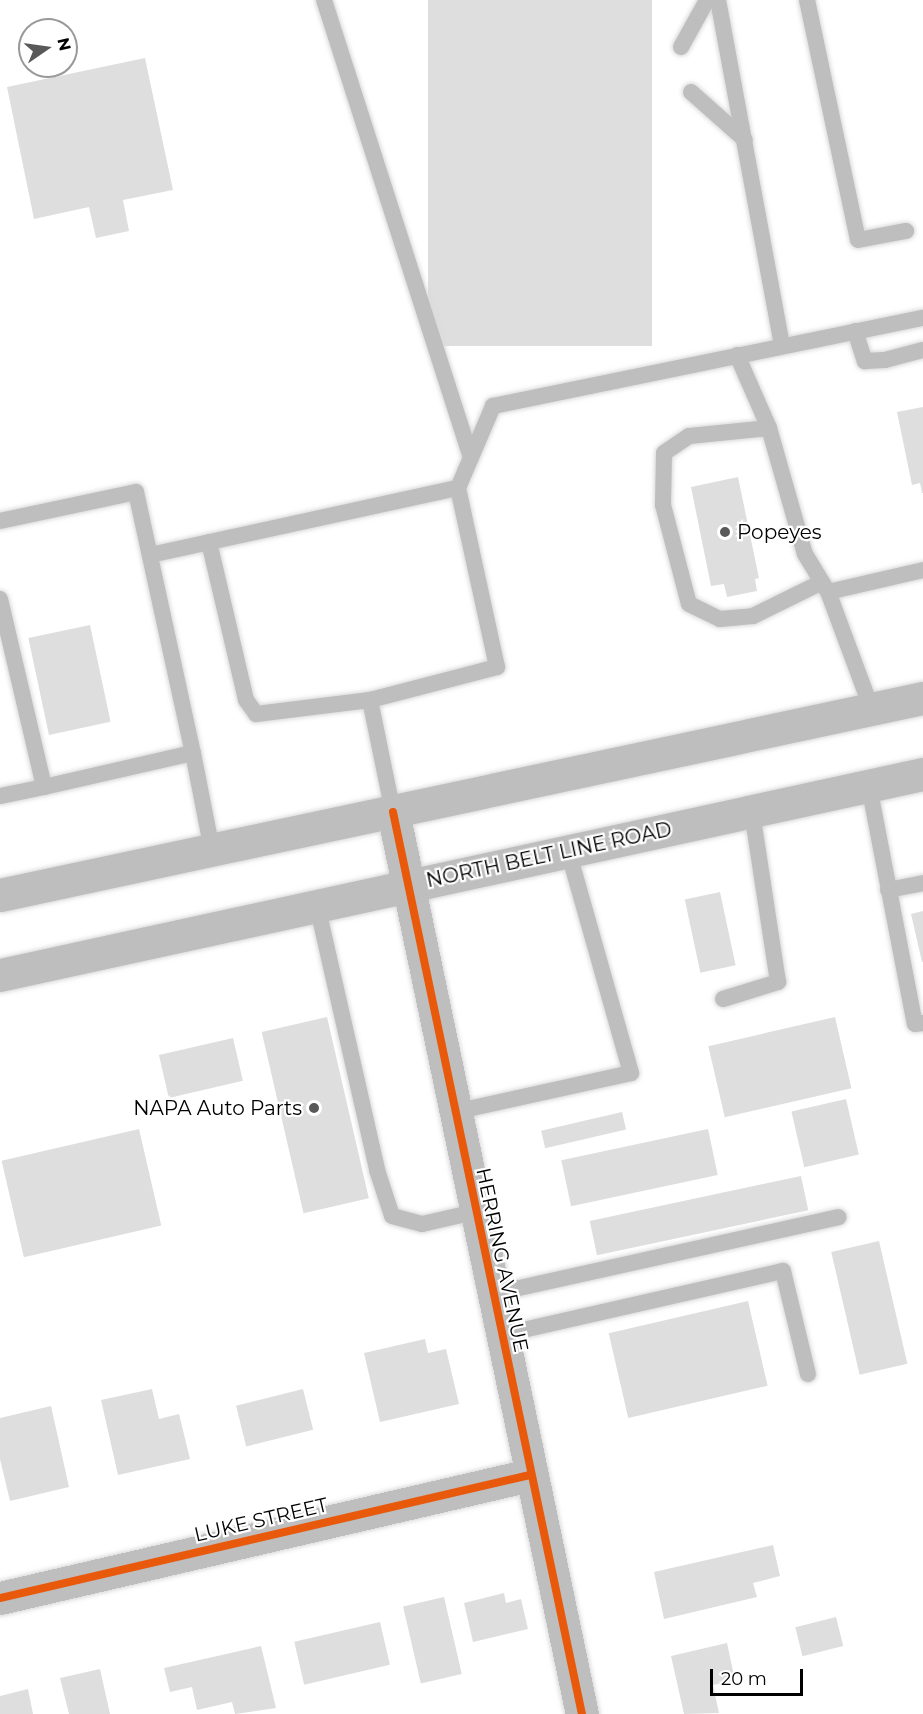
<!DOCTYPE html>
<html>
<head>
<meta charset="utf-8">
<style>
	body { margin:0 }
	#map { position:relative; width:923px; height:1714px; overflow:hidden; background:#fff; font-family:Montserrat,sans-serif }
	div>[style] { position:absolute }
	.building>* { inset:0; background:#dedede; transform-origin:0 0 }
	.roads { filter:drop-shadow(0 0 2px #dbdbdb) drop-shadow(0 0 2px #dbdbdb) }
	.service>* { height:16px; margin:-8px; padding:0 8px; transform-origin:8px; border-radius:8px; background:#bebebe }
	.minor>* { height:33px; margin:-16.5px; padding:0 16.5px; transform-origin:16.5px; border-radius:16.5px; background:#bebebe }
	.primary>* { height:33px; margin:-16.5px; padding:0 16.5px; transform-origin:16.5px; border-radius:16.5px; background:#bebebe }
	.cycleway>* { height:8px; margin:-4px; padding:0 4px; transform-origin:4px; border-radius:4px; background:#e8590c }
	.dots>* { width:16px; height:16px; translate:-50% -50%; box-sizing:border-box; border:3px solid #fff; border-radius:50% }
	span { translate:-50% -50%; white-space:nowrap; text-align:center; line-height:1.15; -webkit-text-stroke:4.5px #fff; paint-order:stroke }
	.poi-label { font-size:20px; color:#000 }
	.left { translate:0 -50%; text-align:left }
	.right { translate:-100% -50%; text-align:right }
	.street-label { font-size:20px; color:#000 }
	.north { position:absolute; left:18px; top:18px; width:60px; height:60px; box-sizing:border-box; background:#fff; border:2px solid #999; border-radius:50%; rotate:77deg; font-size:16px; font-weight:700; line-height:24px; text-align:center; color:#000 }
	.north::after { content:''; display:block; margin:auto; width:21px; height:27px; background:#595959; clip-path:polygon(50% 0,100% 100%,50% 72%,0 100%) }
	.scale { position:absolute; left:710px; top:1669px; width:93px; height:27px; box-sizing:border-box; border:3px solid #000; border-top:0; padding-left:8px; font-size:18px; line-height:21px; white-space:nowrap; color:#000; -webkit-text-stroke:4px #fff; paint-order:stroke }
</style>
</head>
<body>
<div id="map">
	<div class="building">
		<div style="left:428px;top:0;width:224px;height:346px"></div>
		<div style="clip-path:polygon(145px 58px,173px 190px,123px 200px,129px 231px,96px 238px,89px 207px,34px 219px,7px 87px)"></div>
		<div style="clip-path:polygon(923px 407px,923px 493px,922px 493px,920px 483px,912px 485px,897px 412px)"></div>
		<div style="clip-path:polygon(738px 477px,759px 578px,755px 579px,757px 591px,727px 597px,724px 584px,711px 586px,691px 487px)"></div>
		<div style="left:90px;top:625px;width:99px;height:63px;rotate:78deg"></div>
		<div style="left:720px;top:892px;width:75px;height:36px;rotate:78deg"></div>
		<div style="clip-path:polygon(923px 911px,923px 962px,922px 962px,911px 914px)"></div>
		<div style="left:327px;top:1017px;width:186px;height:67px;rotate:77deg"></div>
		<div style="left:835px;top:1017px;width:73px;height:130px;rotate:77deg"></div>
		<div style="left:233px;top:1038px;width:44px;height:76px;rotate:77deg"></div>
		<div style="left:846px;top:1099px;width:57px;height:56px;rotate:77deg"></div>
		<div style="left:622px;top:1112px;width:18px;height:83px;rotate:77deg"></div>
		<div style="left:139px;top:1129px;width:99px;height:141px;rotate:77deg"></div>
		<div style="left:708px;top:1129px;width:47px;height:150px;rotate:78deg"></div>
		<div style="left:801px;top:1176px;width:35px;height:216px;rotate:78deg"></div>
		<div style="left:879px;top:1241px;width:126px;height:49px;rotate:77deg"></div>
		<div style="left:748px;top:1301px;width:87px;height:143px;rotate:77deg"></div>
		<div style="clip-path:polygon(425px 1339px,428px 1353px,446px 1349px,459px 1404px,380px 1422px,364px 1353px)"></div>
		<div style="clip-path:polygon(152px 1389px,159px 1419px,179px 1414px,190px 1459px,118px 1475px,101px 1400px)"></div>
		<div style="left:303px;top:1389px;width:42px;height:69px;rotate:76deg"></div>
		<div style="clip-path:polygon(51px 1406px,69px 1487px,10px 1501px,0 1459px,0 1418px)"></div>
		<div style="clip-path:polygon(773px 1545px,780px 1576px,753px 1583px,757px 1597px,664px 1619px,654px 1572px)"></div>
		<div style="clip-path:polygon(504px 1593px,506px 1603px,521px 1599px,528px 1629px,473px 1642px,464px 1603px)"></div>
		<div style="left:444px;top:1597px;width:79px;height:42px;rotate:77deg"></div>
		<div style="left:836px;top:1617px;width:30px;height:42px;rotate:76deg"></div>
		<div style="left:380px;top:1622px;width:44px;height:88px;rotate:77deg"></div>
		<div style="clip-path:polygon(727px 1643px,735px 1680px,713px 1685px,719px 1713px,684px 1714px,671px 1656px)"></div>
		<div style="clip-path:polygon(261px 1646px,276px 1708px,235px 1714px,232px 1702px,197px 1710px,192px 1687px,170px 1692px,164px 1668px)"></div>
		<div style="clip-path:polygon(100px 1669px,110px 1714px,69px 1714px,60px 1678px)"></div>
		<div style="clip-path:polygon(28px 1689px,33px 1714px,0 1714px,0 1696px)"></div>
	</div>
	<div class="roads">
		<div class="service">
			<div style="left:324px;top:0;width:480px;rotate:72.2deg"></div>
			<div style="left:718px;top:0;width:352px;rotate:79.5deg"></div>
			<div style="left:807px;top:0;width:245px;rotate:78deg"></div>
			<div style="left:858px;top:240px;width:49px;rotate:-10.6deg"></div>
			<div style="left:681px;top:47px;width:54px;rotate:-61deg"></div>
			<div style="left:691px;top:92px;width:72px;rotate:41.6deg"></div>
			<div style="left:855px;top:331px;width:32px;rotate:72deg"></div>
			<div style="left:865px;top:361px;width:20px;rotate:-3deg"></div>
			<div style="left:885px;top:360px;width:39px;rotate:-15deg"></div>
			<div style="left:737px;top:355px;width:80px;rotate:66.3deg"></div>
			<div style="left:769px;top:428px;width:131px;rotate:74.1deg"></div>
			<div style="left:805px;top:554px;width:44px;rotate:58.8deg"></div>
			<div style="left:769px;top:428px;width:80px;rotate:174.3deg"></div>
			<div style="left:689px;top:436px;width:30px;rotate:146deg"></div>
			<div style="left:664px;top:453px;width:52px;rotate:91.1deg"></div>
			<div style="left:663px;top:505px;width:102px;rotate:75.3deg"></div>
			<div style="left:689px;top:604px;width:34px;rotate:26deg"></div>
			<div style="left:720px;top:619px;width:33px;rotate:-5deg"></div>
			<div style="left:753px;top:616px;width:77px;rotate:-26.2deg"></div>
			<div style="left:458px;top:488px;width:89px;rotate:-66.9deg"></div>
			<div style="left:493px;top:406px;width:439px;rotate:-11.6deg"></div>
			<div style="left:0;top:521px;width:139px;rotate:-12deg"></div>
			<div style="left:136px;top:492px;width:267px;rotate:77.7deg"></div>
			<div style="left:209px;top:542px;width:162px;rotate:76.8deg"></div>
			<div style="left:246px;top:700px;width:17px;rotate:54deg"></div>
			<div style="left:256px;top:714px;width:115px;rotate:-7deg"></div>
			<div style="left:150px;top:555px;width:315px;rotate:-12.3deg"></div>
			<div style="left:458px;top:488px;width:183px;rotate:77.7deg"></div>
			<div style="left:497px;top:667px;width:131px;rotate:165.4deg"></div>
			<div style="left:370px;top:700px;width:114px;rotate:78.4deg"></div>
			<div style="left:0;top:599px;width:193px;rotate:76.8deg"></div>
			<div style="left:44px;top:787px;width:45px;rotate:168.4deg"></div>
			<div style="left:872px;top:710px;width:126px;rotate:-110.4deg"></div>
			<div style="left:828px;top:592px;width:98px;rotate:-13deg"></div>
			<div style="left:869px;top:786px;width:242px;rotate:79.1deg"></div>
			<div style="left:915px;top:1024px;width:8px;rotate:-7deg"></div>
			<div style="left:44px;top:787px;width:153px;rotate:-12.9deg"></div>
			<div style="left:193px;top:753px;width:99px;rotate:78.9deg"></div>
			<div style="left:888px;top:890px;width:36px;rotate:-11deg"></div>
			<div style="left:317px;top:905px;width:272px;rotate:77.2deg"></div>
			<div style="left:377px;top:1170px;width:48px;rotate:71.9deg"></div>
			<div style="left:392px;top:1216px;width:31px;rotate:15deg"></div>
			<div style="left:422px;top:1224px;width:54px;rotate:-12.8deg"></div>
			<div style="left:723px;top:999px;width:58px;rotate:-17.2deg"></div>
			<div style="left:778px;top:982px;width:172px;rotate:-98.7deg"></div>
			<div style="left:454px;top:1112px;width:181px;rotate:-12.4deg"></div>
			<div style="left:631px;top:1073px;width:231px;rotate:-105.8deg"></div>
			<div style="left:492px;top:1294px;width:355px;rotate:-12.5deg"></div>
			<div style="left:501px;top:1335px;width:289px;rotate:-12.8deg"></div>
			<div style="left:783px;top:1271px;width:106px;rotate:76.4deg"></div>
		</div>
		<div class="minor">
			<div style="left:393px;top:812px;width:922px;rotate:78.17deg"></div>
			<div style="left:0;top:1598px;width:544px;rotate:-13.07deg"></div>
		</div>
		<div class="primary">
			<div style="left:0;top:895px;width:944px;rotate:-12.05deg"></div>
			<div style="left:0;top:975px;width:945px;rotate:-12.29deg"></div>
		</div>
	</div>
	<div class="cycleway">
		<div style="left:393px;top:812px;width:922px;rotate:78.17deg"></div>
		<div style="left:0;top:1598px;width:544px;rotate:-13.07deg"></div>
	</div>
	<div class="dots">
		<div style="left:725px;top:532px;background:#595959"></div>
		<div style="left:314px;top:1108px;background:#595959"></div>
	</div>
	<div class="poi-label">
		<span class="left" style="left:737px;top:532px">Popeyes</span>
		<span class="right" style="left:302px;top:1108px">NAPA Auto Parts</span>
	</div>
	<div class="street-label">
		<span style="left:549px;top:855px;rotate:-12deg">NORTH BELT LINE ROAD</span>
		<span style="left:502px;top:1260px;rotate:78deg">HERRING AVENUE</span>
		<span style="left:261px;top:1520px;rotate:-13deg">LUKE STREET</span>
	</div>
	<div class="north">N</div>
	<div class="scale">20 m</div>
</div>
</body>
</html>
